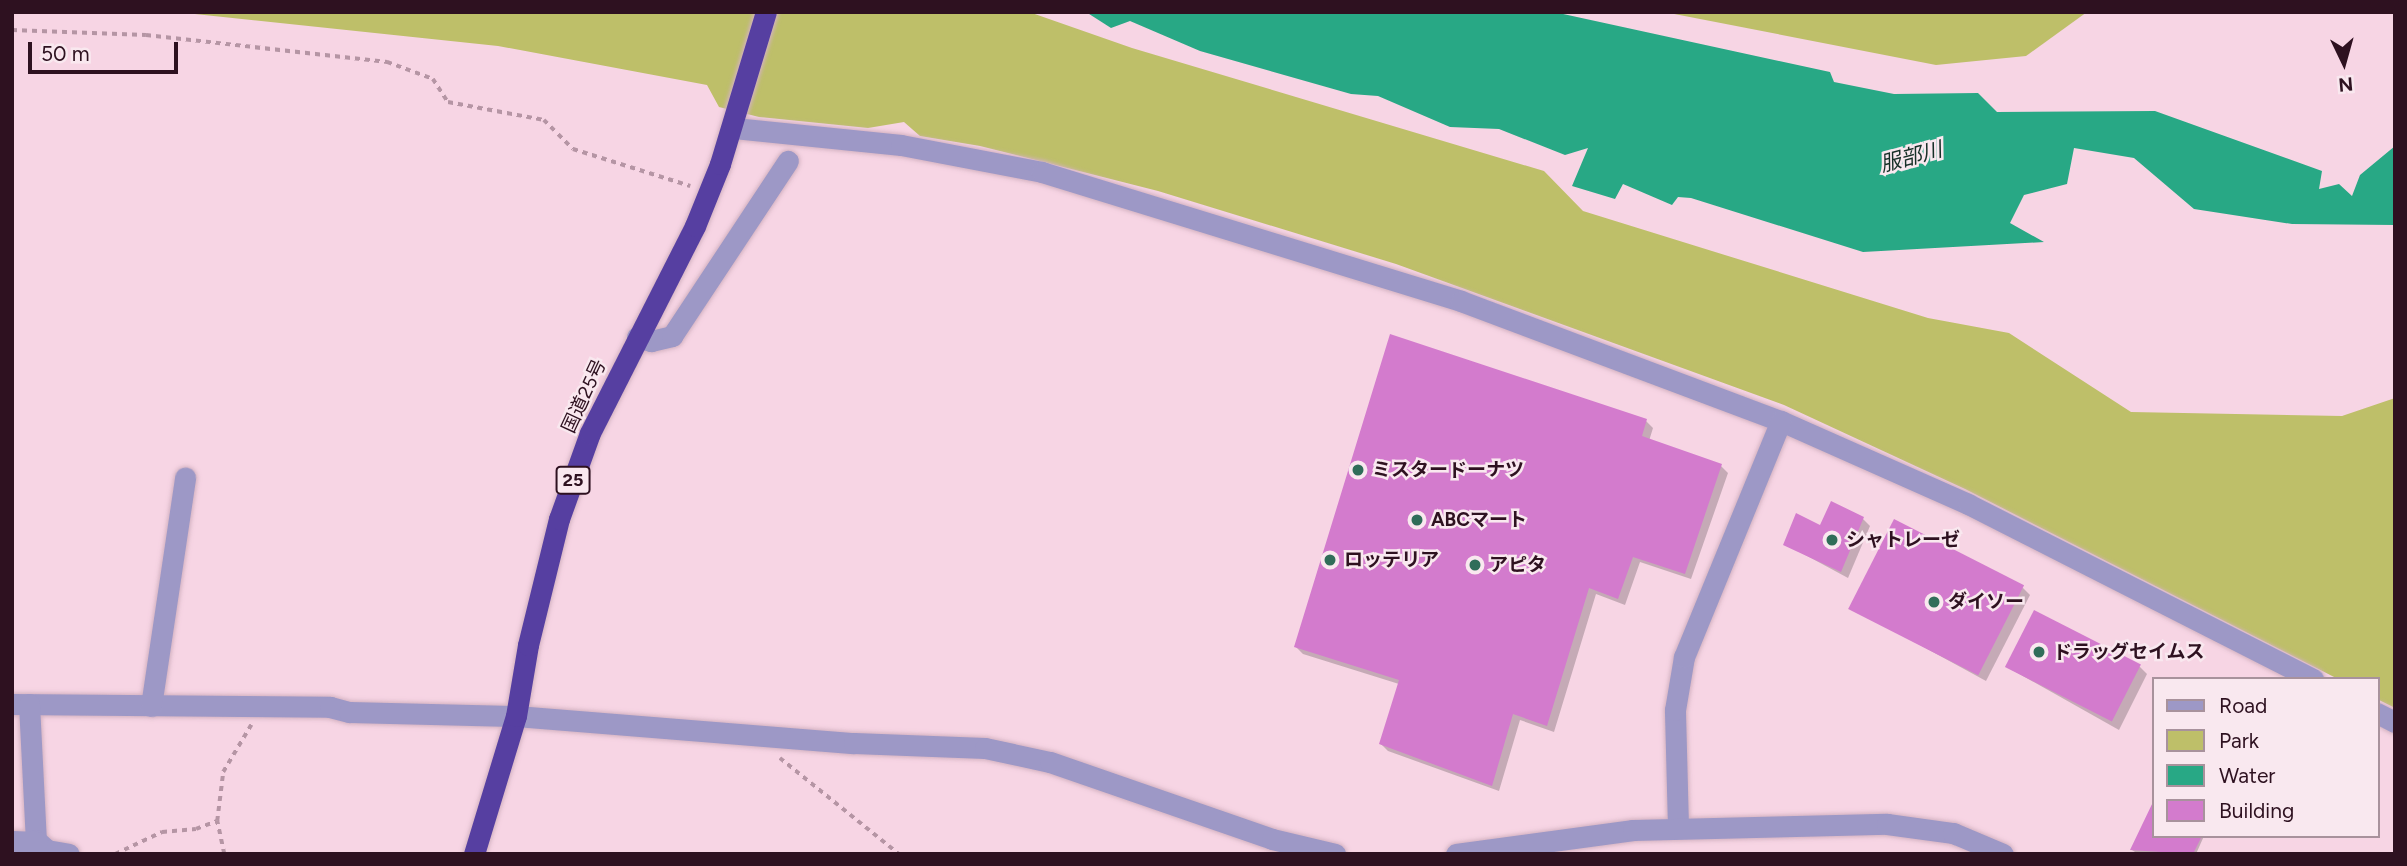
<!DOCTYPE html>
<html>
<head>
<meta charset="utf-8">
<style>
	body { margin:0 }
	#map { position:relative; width:2407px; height:866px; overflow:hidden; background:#f7d5e4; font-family:Figtree,"Noto Sans JP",sans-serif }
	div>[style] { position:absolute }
	.green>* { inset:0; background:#bebf69 }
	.water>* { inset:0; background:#28a885 }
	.shadow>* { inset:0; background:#0003 }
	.building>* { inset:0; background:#d37bcd; transform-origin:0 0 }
	.path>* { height:3.5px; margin-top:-1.75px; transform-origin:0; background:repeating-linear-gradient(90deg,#b595a4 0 5px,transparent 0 10px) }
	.roads { filter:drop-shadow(0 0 2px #d3b2c1) drop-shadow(0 0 2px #d3b2c1) }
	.minor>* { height:21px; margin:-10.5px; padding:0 10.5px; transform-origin:10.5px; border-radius:10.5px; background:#9d98c6 }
	.highway>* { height:21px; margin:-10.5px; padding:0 10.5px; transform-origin:10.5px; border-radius:10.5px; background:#563fa1 }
	.dots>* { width:19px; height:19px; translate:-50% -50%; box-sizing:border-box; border:4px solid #f9e8ef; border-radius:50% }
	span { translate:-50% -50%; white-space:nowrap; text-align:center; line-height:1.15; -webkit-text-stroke:5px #f9e8ef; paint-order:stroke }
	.shield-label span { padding:2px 5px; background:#f9e8ef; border:2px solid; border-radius:5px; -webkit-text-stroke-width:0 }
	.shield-label { font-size:18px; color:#2e1120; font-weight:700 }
	.street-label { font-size:19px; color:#2e1120 }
	.poi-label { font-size:19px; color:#2e1120; font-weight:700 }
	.left { translate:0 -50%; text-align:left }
	.water-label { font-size:21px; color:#162f27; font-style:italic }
	.frame { position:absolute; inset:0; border:14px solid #2e1120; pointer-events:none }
	.legend { position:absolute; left:2152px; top:677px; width:228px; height:161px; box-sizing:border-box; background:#f9e8ef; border:2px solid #a8929c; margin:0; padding:9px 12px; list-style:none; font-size:21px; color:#2e1120 }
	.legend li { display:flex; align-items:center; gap:14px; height:35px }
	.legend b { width:35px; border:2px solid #a8929c }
	.north { position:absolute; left:2309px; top:28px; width:70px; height:70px; -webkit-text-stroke:5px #f9e8ef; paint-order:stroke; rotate:175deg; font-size:19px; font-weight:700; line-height:28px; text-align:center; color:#2e1120 }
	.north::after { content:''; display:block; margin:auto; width:24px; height:32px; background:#2e1120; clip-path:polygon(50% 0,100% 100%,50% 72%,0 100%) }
	.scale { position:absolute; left:28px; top:42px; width:150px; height:32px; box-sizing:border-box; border:4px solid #2e1120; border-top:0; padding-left:9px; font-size:21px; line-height:24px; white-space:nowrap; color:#2e1120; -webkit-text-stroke:5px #f9e8ef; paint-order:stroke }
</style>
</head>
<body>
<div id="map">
	<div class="green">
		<div style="clip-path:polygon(176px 12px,1029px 12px,1132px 48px,1544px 171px,1583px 211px,1928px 318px,2009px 333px,2131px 412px,2342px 416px,2395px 398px,2395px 708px,2377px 699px,2377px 679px,2338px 679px,1965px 489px,1784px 405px,1396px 264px,1158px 191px,980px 146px,920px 136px,904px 122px,868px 128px,759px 117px,719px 107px,707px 85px,498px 46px)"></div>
		<div style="clip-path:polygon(1664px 12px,2087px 12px,2026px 56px,1936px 65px)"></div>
	</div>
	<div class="water">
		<div style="clip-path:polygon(1086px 12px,1554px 12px,1830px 72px,1834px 82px,1894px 94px,1978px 93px,1997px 112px,2155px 111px,2322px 171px,2319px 189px,2339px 184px,2352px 196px,2360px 175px,2395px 146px,2395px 225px,2292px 224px,2194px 209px,2134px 158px,2074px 148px,2067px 184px,2024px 195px,2010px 223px,2044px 242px,1863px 252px,1691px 198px,1678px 197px,1672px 205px,1623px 184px,1615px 199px,1572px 186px,1588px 148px,1565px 155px,1499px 129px,1450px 127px,1378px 96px,1351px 94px,1200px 51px,1130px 21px,1111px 28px)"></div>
	</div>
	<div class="shadow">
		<div style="clip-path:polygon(1646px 421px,1653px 428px,1649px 441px,1721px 466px,1728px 473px,1691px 579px,1640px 562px,1625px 605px,1596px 594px,1554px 732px,1520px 720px,1499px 791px,1388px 751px,1381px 744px,1399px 684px,1303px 654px,1296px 647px)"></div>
		<div style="clip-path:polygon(1863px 519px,1870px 526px,1848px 578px,1785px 544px,1821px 527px)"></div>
		<div style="clip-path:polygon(2023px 588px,2030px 595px,1986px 681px,1854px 609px)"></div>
		<div style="clip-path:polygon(2007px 667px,2140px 667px,2147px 674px,2119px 730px)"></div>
		<div style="clip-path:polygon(2153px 806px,2153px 836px,2204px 836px,2196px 854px,2138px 854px,2132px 850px)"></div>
	</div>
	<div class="building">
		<div style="clip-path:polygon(1390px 334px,1647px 419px,1642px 436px,1722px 464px,1685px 574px,1633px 557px,1618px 599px,1589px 588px,1547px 726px,1513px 714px,1492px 786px,1379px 744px,1399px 680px,1294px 647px)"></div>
		<div style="clip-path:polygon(1831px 501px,1864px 517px,1841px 572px,1783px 545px,1796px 513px,1820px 525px)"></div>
		<div style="left:1894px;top:519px;width:146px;height:101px;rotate:27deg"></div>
		<div style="left:2034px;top:610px;width:120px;height:64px;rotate:27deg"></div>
		<div style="clip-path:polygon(2153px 802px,2153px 836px,2202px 836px,2193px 854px,2130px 850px)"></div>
	</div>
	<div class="path">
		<div style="left:12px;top:30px;width:134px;rotate:2.1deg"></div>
		<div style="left:146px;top:35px;width:243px;rotate:6.4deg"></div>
		<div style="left:387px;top:62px;width:49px;rotate:20.3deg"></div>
		<div style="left:433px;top:79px;width:27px;rotate:57deg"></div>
		<div style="left:448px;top:102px;width:98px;rotate:10.6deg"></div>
		<div style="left:544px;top:120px;width:41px;rotate:45deg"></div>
		<div style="left:573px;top:149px;width:123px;rotate:17.5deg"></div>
		<div style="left:780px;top:758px;width:153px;rotate:38.9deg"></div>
		<div style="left:115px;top:854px;width:52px;rotate:-25.1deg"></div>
		<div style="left:162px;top:832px;width:34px;rotate:-5deg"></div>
		<div style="left:196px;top:829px;width:22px;rotate:-21deg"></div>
		<div style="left:224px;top:854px;width:34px;rotate:-102deg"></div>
		<div style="left:217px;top:821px;width:49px;rotate:-83deg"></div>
		<div style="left:223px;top:772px;width:55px;rotate:-59.2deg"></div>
	</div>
	<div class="roads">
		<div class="minor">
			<div style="left:734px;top:128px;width:168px;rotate:5.8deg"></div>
			<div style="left:901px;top:145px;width:144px;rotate:10.8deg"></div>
			<div style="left:1042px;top:172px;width:438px;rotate:17.1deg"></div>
			<div style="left:1461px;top:301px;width:342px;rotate:20.6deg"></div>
			<div style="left:1781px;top:421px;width:205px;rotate:23.9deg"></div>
			<div style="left:1968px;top:504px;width:387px;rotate:26.9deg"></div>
			<div style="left:637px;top:337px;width:15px;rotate:16deg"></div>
			<div style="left:651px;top:341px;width:22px;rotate:-13deg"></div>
			<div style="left:672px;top:336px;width:210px;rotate:-56.5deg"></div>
			<div style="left:12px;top:704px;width:318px;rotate:0.5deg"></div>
			<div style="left:330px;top:707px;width:20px;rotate:15deg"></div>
			<div style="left:349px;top:712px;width:167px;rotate:1.4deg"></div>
			<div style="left:516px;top:716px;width:339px;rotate:4.6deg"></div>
			<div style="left:854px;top:743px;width:131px;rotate:2.2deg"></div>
			<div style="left:985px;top:748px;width:66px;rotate:12.2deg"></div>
			<div style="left:1050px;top:762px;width:235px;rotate:19.1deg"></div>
			<div style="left:1272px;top:839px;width:65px;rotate:13.4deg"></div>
			<div style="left:29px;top:704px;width:136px;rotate:87.1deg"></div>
			<div style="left:36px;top:840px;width:15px;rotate:42deg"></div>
			<div style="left:47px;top:850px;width:22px;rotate:10deg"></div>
			<div style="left:151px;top:706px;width:231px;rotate:-81.5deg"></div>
			<div style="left:2377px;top:713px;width:20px;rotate:27deg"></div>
			<div style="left:1678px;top:827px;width:117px;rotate:-91.5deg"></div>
			<div style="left:1675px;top:710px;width:54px;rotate:-80.4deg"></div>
			<div style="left:1684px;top:657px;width:255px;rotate:-67.7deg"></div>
			<div style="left:12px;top:841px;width:25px;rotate:2deg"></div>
			<div style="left:1456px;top:854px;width:179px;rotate:-7.7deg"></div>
			<div style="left:1633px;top:830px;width:254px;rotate:-1.4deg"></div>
			<div style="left:1887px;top:824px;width:67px;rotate:7.8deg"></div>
			<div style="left:1953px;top:833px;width:54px;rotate:22.8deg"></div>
		</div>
		<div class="highway">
			<div style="left:474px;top:854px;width:144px;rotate:-73.1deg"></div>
			<div style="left:516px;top:716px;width:72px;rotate:-80.4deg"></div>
			<div style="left:528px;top:645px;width:130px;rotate:-76.2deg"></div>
			<div style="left:559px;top:519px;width:91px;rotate:-70.2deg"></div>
			<div style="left:590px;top:433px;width:232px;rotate:-63.1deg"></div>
			<div style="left:695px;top:226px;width:67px;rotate:-68deg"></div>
			<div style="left:720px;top:164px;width:159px;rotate:-73.2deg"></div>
		</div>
	</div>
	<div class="dots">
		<div style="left:1358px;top:470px;background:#306d59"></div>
		<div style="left:1417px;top:520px;background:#306d59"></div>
		<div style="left:1832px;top:540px;background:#306d59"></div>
		<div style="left:1330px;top:560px;background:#306d59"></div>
		<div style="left:1475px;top:565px;background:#306d59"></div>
		<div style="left:1934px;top:602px;background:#306d59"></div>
		<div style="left:2039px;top:652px;background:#306d59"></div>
	</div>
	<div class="shield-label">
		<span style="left:573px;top:480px">25</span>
	</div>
	<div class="street-label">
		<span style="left:584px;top:396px;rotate:-65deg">国道25号</span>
	</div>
	<div class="poi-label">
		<span class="left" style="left:1372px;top:470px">ミスタードーナツ</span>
		<span class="left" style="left:1431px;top:520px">ABCマート</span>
		<span class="left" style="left:1846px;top:540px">シャトレーゼ</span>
		<span class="left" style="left:1344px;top:560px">ロッテリア</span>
		<span class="left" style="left:1489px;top:565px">アピタ</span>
		<span class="left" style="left:1948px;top:602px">ダイソー</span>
		<span class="left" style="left:2053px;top:652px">ドラッグセイムス</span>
	</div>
	<div class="water-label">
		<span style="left:1911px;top:157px;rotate:-15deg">服部川</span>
	</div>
	<div class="frame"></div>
	<ul class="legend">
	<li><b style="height:9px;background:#9d98c6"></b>Road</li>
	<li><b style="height:19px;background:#bebf69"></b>Park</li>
	<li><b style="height:19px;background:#28a885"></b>Water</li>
	<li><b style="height:19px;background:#d37bcd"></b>Building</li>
	</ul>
	<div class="north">N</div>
	<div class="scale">50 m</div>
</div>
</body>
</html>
